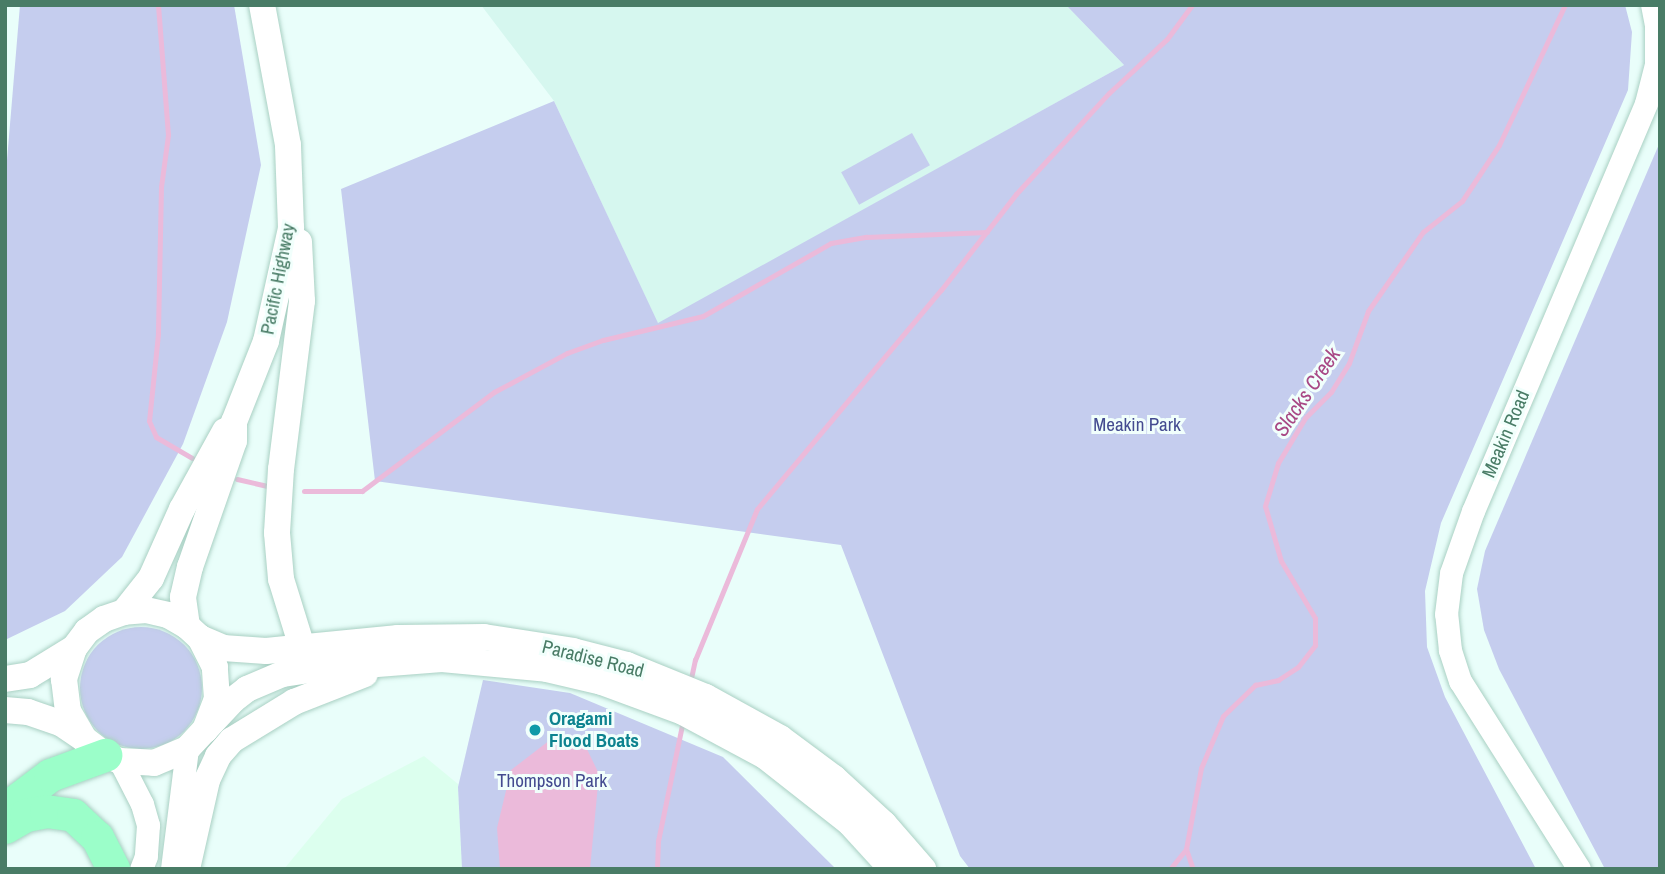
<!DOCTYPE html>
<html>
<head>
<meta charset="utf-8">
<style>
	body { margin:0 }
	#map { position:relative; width:1665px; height:874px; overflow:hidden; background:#e9fefa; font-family:"Archivo Narrow",sans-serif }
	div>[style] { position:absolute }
	.residential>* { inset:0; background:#d6f7ef }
	.commercial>* { inset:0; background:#dcffee }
	.green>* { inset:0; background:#c5cdee; transform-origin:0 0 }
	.round { border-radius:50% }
	.water>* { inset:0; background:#ebbada }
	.stream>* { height:5px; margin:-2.5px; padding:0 2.5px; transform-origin:2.5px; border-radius:2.5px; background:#ebbada }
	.roads { filter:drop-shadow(0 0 2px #a9d0c3) drop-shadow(0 0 2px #a9d0c3) }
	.tertiary>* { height:23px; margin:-11.5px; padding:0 11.5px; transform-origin:11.5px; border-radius:11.5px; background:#fff }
	.secondary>* { height:26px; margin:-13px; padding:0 13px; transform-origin:13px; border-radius:13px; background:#fff }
	.motorway>* { height:33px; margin:-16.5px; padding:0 16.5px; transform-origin:16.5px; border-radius:16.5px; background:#9bfec9 }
	.dots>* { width:19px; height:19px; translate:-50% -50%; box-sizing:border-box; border:4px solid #f1fffc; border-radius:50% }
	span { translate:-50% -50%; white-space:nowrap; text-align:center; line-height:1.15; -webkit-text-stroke:6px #f1fffc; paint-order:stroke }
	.street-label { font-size:19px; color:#497c66 }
	.park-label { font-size:19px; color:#444b90 }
	.culture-label { font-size:19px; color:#0d838f; font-weight:700 }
	.left { translate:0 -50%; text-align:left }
	.water-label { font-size:21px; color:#a84885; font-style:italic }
	.frame { position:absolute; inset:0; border:7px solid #497c66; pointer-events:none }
</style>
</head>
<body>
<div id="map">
	<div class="residential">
		<div style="clip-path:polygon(481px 5px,1066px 5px,1124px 65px,658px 324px,554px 101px)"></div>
	</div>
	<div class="commercial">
		<div style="clip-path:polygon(424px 756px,458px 784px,462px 869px,284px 869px,342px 799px)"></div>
	</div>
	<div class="green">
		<div style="clip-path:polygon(20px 5px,234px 5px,261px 165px,227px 322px,183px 444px,122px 557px,65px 611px,5px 640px,5px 184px)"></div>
		<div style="clip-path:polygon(1066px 5px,1625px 5px,1632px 32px,1628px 90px,1441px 523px,1425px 591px,1427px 647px,1445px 697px,1536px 869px,970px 869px,960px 856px,841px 545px,375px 481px,341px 189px,554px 101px,658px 323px,1124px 65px)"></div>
		<div style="left:912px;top:133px;width:37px;height:81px;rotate:61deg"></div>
		<div style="clip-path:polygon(1660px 142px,1660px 869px,1605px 869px,1499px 669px,1484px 630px,1477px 589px,1485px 551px)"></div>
		<div class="round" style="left:80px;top:627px;width:122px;height:122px"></div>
		<div style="clip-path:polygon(483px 680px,570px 693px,723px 757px,836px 869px,462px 869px,458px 787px)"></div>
	</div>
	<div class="water">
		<div style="clip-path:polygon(550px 740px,584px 743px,599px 774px,590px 869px,500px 869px,497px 828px,511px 770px)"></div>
	</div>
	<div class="stream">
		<div style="left:158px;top:5px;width:130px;rotate:85.6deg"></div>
		<div style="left:168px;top:135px;width:52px;rotate:97.7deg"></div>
		<div style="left:161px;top:187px;width:147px;rotate:91.2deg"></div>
		<div style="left:158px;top:334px;width:87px;rotate:95.9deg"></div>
		<div style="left:149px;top:421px;width:17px;rotate:66deg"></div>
		<div style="left:156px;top:437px;width:42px;rotate:30.3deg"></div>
		<div style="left:237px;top:479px;width:31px;rotate:13deg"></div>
		<div style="left:304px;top:491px;width:58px"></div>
		<div style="left:362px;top:491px;width:165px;rotate:-36.9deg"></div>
		<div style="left:494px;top:392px;width:83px;rotate:-28.1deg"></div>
		<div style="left:567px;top:353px;width:38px;rotate:-20deg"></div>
		<div style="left:603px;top:340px;width:103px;rotate:-13.5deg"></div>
		<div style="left:703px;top:316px;width:147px;rotate:-29.7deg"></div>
		<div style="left:831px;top:243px;width:36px;rotate:-10deg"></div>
		<div style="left:866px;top:237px;width:121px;rotate:-2.4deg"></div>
		<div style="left:690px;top:683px;width:24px;rotate:-78deg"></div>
		<div style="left:695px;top:660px;width:163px;rotate:-67.7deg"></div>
		<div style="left:757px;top:509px;width:286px;rotate:-50deg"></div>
		<div style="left:941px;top:290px;width:122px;rotate:-52deg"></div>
		<div style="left:1016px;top:194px;width:137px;rotate:-47.4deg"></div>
		<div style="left:1109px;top:93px;width:79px;rotate:-43deg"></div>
		<div style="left:1167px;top:39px;width:42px;rotate:-53.7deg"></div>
		<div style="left:1186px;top:849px;width:21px;rotate:71deg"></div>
		<div style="left:657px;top:869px;width:28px;rotate:-88deg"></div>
		<div style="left:658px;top:841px;width:124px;rotate:-78.3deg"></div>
		<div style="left:1170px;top:869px;width:26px;rotate:-51deg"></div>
		<div style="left:1186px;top:849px;width:82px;rotate:-79.5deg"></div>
		<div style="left:1201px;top:768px;width:56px;rotate:-67.1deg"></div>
		<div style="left:1223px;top:716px;width:45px;rotate:-44.1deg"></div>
		<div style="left:1255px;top:685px;width:24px;rotate:-12deg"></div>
		<div style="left:1278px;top:680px;width:24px;rotate:-33deg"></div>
		<div style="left:1298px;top:667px;width:28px;rotate:-52deg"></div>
		<div style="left:1315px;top:645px;width:27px;rotate:-90deg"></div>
		<div style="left:1315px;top:618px;width:66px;rotate:-120.8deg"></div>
		<div style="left:1281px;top:561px;width:57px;rotate:-106.2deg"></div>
		<div style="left:1265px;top:506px;width:45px;rotate:-73.2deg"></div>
		<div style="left:1278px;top:463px;width:52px;rotate:-59deg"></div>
		<div style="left:1305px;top:418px;width:37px;rotate:-45deg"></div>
		<div style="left:1331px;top:392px;width:34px;rotate:-58deg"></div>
		<div style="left:1349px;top:363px;width:55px;rotate:-69.9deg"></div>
		<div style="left:1368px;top:311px;width:96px;rotate:-55.2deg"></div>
		<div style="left:1423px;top:232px;width:50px;rotate:-38.5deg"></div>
		<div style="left:1462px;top:201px;width:67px;rotate:-56.5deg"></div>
		<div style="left:1499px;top:145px;width:155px;rotate:-64.8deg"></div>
	</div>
	<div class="roads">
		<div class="tertiary">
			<div style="left:120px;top:761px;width:48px;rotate:62.9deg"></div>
			<div style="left:142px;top:804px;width:22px;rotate:74deg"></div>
			<div style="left:148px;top:825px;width:31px;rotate:94deg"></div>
			<div style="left:146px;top:856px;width:14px;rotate:111deg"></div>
			<div style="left:172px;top:869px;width:121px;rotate:-82.9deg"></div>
			<div style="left:1579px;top:869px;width:222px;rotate:-122.3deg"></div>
			<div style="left:1460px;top:681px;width:33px;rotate:-108deg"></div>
			<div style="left:1450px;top:650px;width:36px;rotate:-96deg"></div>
			<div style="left:1446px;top:614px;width:41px;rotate:-83deg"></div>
			<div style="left:1451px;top:573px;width:66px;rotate:-70.5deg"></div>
			<div style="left:1473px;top:511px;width:443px;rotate:-67deg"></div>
			<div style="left:1646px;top:103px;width:40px;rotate:-75.6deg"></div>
			<div style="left:1656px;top:64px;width:39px;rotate:-90deg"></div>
			<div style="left:1656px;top:25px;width:20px;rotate:-101deg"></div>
		</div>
		<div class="secondary">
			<div style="left:299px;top:242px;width:59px;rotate:87.1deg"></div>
			<div style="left:302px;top:301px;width:169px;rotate:97.1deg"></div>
			<div style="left:281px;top:469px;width:64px;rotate:93.6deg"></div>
			<div style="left:277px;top:533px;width:46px;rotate:85deg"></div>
			<div style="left:281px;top:579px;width:71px;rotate:72.8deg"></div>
			<div style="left:124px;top:612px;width:43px;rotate:-51.5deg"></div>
			<div style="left:151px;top:578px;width:76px;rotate:-65.8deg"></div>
			<div style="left:182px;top:509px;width:89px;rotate:-61.1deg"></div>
			<div style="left:187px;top:626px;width:29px;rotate:-98deg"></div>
			<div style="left:183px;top:597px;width:31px;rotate:-77deg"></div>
			<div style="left:190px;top:567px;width:133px;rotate:-70.8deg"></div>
			<div style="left:234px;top:441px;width:19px;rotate:-90deg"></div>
			<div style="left:234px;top:422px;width:87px;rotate:-68.4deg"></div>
			<div style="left:266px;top:341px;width:116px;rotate:-77.5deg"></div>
			<div style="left:291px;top:228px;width:83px;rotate:-92.1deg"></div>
			<div style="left:288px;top:145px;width:142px;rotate:-100.5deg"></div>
			<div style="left:200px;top:638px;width:25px;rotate:23deg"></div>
			<div style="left:223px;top:648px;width:43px;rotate:4deg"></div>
			<div style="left:266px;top:651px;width:133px;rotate:-5.6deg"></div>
			<div style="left:398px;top:638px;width:86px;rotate:-0.7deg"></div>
			<div style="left:484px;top:637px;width:90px;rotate:8.9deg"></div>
			<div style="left:573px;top:651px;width:56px;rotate:14.5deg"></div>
			<div style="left:627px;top:665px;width:85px;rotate:22.1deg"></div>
			<div style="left:706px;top:697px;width:85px;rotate:29deg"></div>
			<div style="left:780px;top:738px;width:67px;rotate:36.5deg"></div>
			<div style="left:834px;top:778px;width:68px;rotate:42.6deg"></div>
			<div style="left:884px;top:824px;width:60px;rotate:49.1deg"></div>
			<div style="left:5px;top:679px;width:25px;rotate:-9deg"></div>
			<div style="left:30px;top:675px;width:52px;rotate:-31.5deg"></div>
			<div style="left:5px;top:710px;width:23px;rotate:5deg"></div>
			<div style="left:28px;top:712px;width:36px;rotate:19deg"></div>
			<div style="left:62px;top:724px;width:25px;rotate:34deg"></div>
			<div style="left:205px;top:730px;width:33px;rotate:-69deg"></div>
			<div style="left:217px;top:699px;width:32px;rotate:-94deg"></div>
			<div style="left:215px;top:667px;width:33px;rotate:-117deg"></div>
			<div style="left:200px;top:638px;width:18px;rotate:-137deg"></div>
			<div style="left:187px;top:626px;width:22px;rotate:-150deg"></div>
			<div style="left:168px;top:615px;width:23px;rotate:-167deg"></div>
			<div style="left:146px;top:610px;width:22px;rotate:175deg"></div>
			<div style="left:124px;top:612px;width:21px;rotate:161deg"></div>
			<div style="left:104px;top:619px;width:21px;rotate:145deg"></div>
			<div style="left:87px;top:631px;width:21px;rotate:127deg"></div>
			<div style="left:74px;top:648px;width:33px;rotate:108deg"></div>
			<div style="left:64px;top:679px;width:32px;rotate:83deg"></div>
			<div style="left:68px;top:711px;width:32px;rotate:60deg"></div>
			<div style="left:84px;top:739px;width:26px;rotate:37deg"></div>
			<div style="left:105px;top:755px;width:16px;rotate:22deg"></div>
			<div style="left:120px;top:761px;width:34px;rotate:3deg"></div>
			<div style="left:154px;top:763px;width:36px;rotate:-23deg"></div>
			<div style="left:187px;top:749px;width:26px;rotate:-47deg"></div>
			<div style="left:205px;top:730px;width:41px;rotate:-47deg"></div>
			<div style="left:233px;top:700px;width:18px;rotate:-38deg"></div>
			<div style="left:247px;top:689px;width:39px;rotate:-23deg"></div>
			<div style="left:283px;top:674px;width:30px;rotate:-9deg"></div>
			<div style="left:313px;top:669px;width:129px;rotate:-4.4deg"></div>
			<div style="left:442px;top:659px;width:105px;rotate:5.4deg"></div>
			<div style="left:547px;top:669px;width:57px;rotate:13.3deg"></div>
			<div style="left:602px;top:682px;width:86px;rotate:20.3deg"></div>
			<div style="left:683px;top:712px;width:93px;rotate:28.2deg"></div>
			<div style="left:765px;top:756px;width:108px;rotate:38.2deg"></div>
			<div style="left:850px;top:823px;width:62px;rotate:47.6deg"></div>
			<div style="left:187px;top:869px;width:91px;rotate:-77.3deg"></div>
			<div style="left:207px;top:780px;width:26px;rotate:-65deg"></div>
			<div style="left:218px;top:756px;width:21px;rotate:-49deg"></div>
			<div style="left:232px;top:740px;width:73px;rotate:-31.5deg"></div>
			<div style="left:294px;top:702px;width:76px;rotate:-21.5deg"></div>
		</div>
		<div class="motorway">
			<div style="left:5px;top:809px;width:56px;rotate:-37.1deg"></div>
			<div style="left:50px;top:775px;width:59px;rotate:-20deg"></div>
			<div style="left:5px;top:827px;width:24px;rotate:-30deg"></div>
			<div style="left:26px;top:815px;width:20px;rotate:-11deg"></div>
			<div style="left:46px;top:811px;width:27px;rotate:8deg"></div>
			<div style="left:73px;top:815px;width:33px;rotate:43deg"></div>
			<div style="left:97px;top:837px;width:36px;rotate:63deg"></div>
		</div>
	</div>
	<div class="dots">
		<div style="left:535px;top:730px;background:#0f9aa8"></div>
	</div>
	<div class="street-label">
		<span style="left:278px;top:279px;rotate:-79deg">Pacific Highway</span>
		<span style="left:1506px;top:434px;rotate:-67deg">Meakin Road</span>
		<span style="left:593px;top:659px;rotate:14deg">Paradise Road</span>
	</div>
	<div class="park-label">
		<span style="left:1137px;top:425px">Meakin Park</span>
		<span style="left:552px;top:781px">Thompson Park</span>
	</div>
	<div class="culture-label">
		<span class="left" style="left:549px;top:730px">Oragami<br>Flood Boats</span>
	</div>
	<div class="water-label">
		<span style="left:1307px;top:392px;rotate:-56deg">Slacks Creek</span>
	</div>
	<div class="frame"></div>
</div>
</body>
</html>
